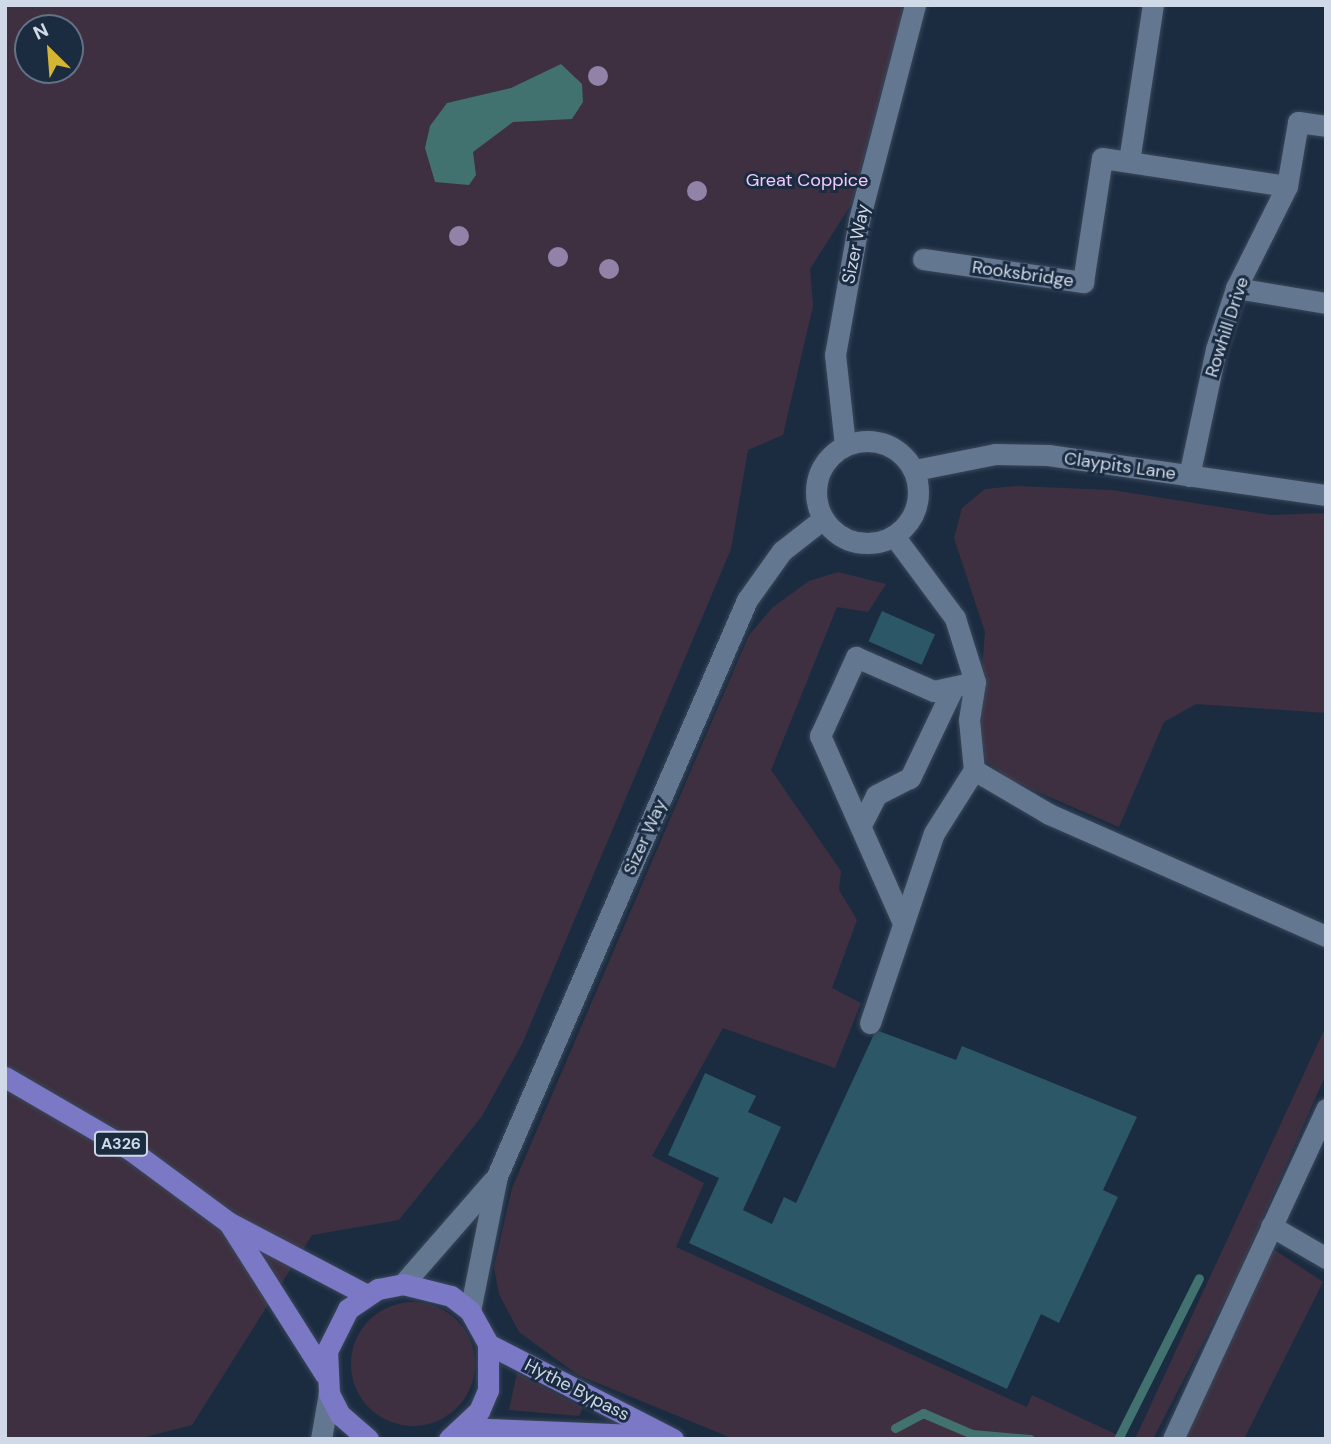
<!DOCTYPE html>
<html>
<head>
<meta charset="utf-8">
<style>
	body { margin:0 }
	#map { position:relative; width:1331px; height:1444px; overflow:hidden; background:#1b2c41; font-family:"DM Sans",sans-serif }
	div>[style] { position:absolute }
	.green>* { inset:0; background:#3e3040 }
	.round { border-radius:50% }
	.water>* { inset:0; background:#41726f }
	.stream>* { height:9px; margin:-4.5px; padding:0 4.5px; transform-origin:4.5px; border-radius:4.5px; background:#41726f }
	.building>* { inset:0; background:#2c5766; transform-origin:0 0 }
	.roads { filter:drop-shadow(0 0 2px #3a4759) drop-shadow(0 0 2px #3a4759) }
	.minor>* { height:21px; margin:-10.5px; padding:0 10.5px; transform-origin:10.5px; border-radius:10.5px; background:#647791 }
	.minor>.ring { margin:-10.5px; padding:0; box-sizing:content-box; background:none; border:21px solid #647791; border-radius:50% }
	.major>* { height:21px; margin:-10.5px; padding:0 10.5px; transform-origin:10.5px; border-radius:10.5px; background:#7b78c5 }
	.trees>* { width:20px; height:20px; margin:-10px; border-radius:50%; background:#9282a8 }
	span { translate:-50% -50%; white-space:nowrap; text-align:center; line-height:1.15; -webkit-text-stroke:6px #1b2c41; paint-order:stroke }
	.shield-label span { padding:2px 5px; background:#1b2c41; border:2px solid; border-radius:5px; -webkit-text-stroke-width:0 }
	.shield-label { font-size:16px; color:#cfd9e8; font-weight:700 }
	.park-label { font-size:18px; color:#f4c9fd }
	.street-label { font-size:18px; color:#cfd9e8 }
	.frame { position:absolute; inset:0; border:7px solid #cfd9e8; pointer-events:none }
	.north { position:absolute; left:14px; top:14px; width:70px; height:70px; box-sizing:border-box; background:#1b2c41; border:2px solid #637184; border-radius:50%; rotate:335deg; font-size:19px; font-weight:700; line-height:28px; text-align:center; color:#cfd9e8 }
	.north::after { content:''; display:block; margin:auto; width:24px; height:32px; background:#d5b534; clip-path:polygon(50% 0,100% 100%,50% 72%,0 100%) }
</style>
</head>
<body>
<div id="map">
	<div class="green">
		<div style="clip-path:polygon(evenodd,5px 5px,905px 5px,852px 203px,810px 269px,813px 306px,783px 435px,748px 450px,731px 549px,522px 1044px,482px 1116px,399px 1220px,312px 1235px,192px 1425px,138px 1439px,5px 1439px,5px 5px,28px 28px,70px 28px,70px 70px,28px 70px,28px 28px)"></div>
		<div style="clip-path:polygon(1015px 486px,1112px 490px,1271px 515px,1326px 513px,1326px 713px,1196px 704px,1164px 722px,1119px 827px,1010px 780px,985px 760px,978px 715px,985px 632px,954px 538px,962px 508px,985px 489px)"></div>
		<div style="clip-path:polygon(838px 572px,886px 584px,868px 612px,837px 607px,771px 770px,841px 871px,839px 890px,857px 920px,832px 988px,861px 1003px,835px 1068px,723px 1028px,652px 1156px,704px 1183px,676px 1247px,1027px 1407px,1032px 1395px,1126px 1439px,734px 1439px,578px 1375px,519px 1332px,499px 1294px,494px 1267px,512px 1188px,749px 635px,773px 607px,809px 581px)"></div>
		<div style="clip-path:polygon(1326px 1026px,1326px 1074px,1236px 1279px,1153px 1439px,1135px 1439px)"></div>
		<div style="clip-path:polygon(1273px 1249px,1323px 1282px,1244px 1439px,1182px 1439px)"></div>
		<div class="round" style="left:351px;top:1302px;width:124px;height:124px"></div>
		<div style="clip-path:polygon(517px 1373px,583px 1408px,579px 1416px,509px 1410px)"></div>
	</div>
	<div class="water">
		<div style="clip-path:polygon(561px 64px,582px 84px,583px 102px,572px 119px,513px 122px,473px 152px,476px 175px,469px 185px,435px 182px,425px 148px,430px 126px,447px 103px,511px 88px)"></div>
	</div>
	<div class="stream">
		<div style="left:895px;top:1428px;width:32px;rotate:-28deg"></div>
		<div style="left:923px;top:1413px;width:53px;rotate:23.2deg"></div>
		<div style="left:972px;top:1434px;width:58px;rotate:4.9deg"></div>
		<div style="left:1118px;top:1439px;width:180px;rotate:-63.3deg"></div>
	</div>
	<div class="building">
		<div style="left:882px;top:611px;width:58px;height:33px;rotate:24deg"></div>
		<div style="clip-path:polygon(876px 1030px,956px 1060px,962px 1046px,1137px 1117px,1103px 1190px,1118px 1197px,1059px 1323px,1041px 1314px,1007px 1389px,689px 1243px,719px 1178px,668px 1155px,705px 1073px,756px 1096px,748px 1112px,781px 1127px,743px 1210px,772px 1224px,784px 1197px,796px 1203px)"></div>
	</div>
	<div class="roads">
		<div class="minor">
			<div style="left:1129px;top:161px;width:158px;rotate:-81.3deg"></div>
			<div style="left:923px;top:259px;width:162px;rotate:8.2deg"></div>
			<div style="left:1083px;top:282px;width:125px;rotate:-81.3deg"></div>
			<div style="left:1102px;top:158px;width:187px;rotate:8.6deg"></div>
			<div style="left:1236px;top:288px;width:91px;rotate:9.5deg"></div>
			<div class="ring" style="left:816px;top:441px;width:81px;height:81px"></div>
			<div style="left:845px;top:445px;width:91px;rotate:-96.3deg"></div>
			<div style="left:835px;top:355px;width:137px;rotate:-79.9deg"></div>
			<div style="left:859px;top:220px;width:222px;rotate:-75.4deg"></div>
			<div style="left:915px;top:470px;width:82px;rotate:-11.3deg"></div>
			<div style="left:995px;top:454px;width:53px;rotate:1.1deg"></div>
			<div style="left:1048px;top:455px;width:281px;rotate:8.2deg"></div>
			<div style="left:1189px;top:476px;width:130px;rotate:-78deg"></div>
			<div style="left:1216px;top:349px;width:64px;rotate:-71.8deg"></div>
			<div style="left:1236px;top:288px;width:114px;rotate:-63.4deg"></div>
			<div style="left:1287px;top:186px;width:65px;rotate:-80.2deg"></div>
			<div style="left:1298px;top:122px;width:28px;rotate:8deg"></div>
			<div style="left:974px;top:770px;width:87px;rotate:30.4deg"></div>
			<div style="left:1049px;top:814px;width:303px;rotate:23.8deg"></div>
			<div style="left:862px;top:823px;width:31px;rotate:-63deg"></div>
			<div style="left:876px;top:795px;width:38px;rotate:-27deg"></div>
			<div style="left:910px;top:778px;width:100px;rotate:-64.5deg"></div>
			<div style="left:903px;top:923px;width:205px;rotate:-113.9deg"></div>
			<div style="left:820px;top:736px;width:87px;rotate:-65.5deg"></div>
			<div style="left:856px;top:657px;width:85px;rotate:23.6deg"></div>
			<div style="left:934px;top:691px;width:42px;rotate:-12.4deg"></div>
			<div style="left:870px;top:1023px;width:200px;rotate:-71.4deg"></div>
			<div style="left:934px;top:833px;width:75px;rotate:-57.6deg"></div>
			<div style="left:974px;top:770px;width:50px;rotate:-95.7deg"></div>
			<div style="left:969px;top:720px;width:38px;rotate:-81deg"></div>
			<div style="left:975px;top:682px;width:67px;rotate:-107.4deg"></div>
			<div style="left:955px;top:618px;width:102px;rotate:-126.6deg"></div>
			<div style="left:1271px;top:1226px;width:64px;rotate:30.2deg"></div>
			<div style="left:403px;top:1284px;width:137px;rotate:-48.9deg"></div>
			<div style="left:470px;top:1311px;width:138px;rotate:-78.7deg"></div>
			<div style="left:497px;top:1176px;width:628px;rotate:-66.54deg"></div>
			<div style="left:747px;top:600px;width:60px;rotate:-54.5deg"></div>
			<div style="left:782px;top:551px;width:52px;rotate:-38deg"></div>
			<div style="left:321px;top:1439px;width:47px;rotate:-80.1deg"></div>
			<div style="left:1173px;top:1439px;width:364px;rotate:-65.1deg"></div>
		</div>
		<div class="major">
			<div style="left:5px;top:1077px;width:147px;rotate:30.2deg"></div>
			<div style="left:132px;top:1151px;width:119px;rotate:36.5deg"></div>
			<div style="left:228px;top:1222px;width:157px;rotate:27.7deg"></div>
			<div style="left:229px;top:1223px;width:179px;rotate:57.6deg"></div>
			<div style="left:488px;top:1344px;width:208px;rotate:27.2deg"></div>
			<div style="left:464px;top:1428px;width:197px;rotate:2.3deg"></div>
			<div style="left:368px;top:1439px;width:37px;rotate:-139deg"></div>
			<div style="left:340px;top:1415px;width:25px;rotate:-117deg"></div>
			<div style="left:329px;top:1393px;width:42px;rotate:-92.7deg"></div>
			<div style="left:327px;top:1351px;width:47px;rotate:-63.4deg"></div>
			<div style="left:348px;top:1309px;width:36px;rotate:-34deg"></div>
			<div style="left:378px;top:1289px;width:25px;rotate:-11deg"></div>
			<div style="left:403px;top:1284px;width:49px;rotate:14deg"></div>
			<div style="left:451px;top:1296px;width:24px;rotate:38deg"></div>
			<div style="left:470px;top:1311px;width:38px;rotate:61deg"></div>
			<div style="left:488px;top:1344px;width:46px;rotate:90deg"></div>
			<div style="left:488px;top:1390px;width:23px;rotate:113deg"></div>
			<div style="left:479px;top:1411px;width:41px;rotate:137deg"></div>
		</div>
	</div>
	<div class="trees">
		<div style="left:598px;top:76px"></div>
		<div style="left:697px;top:191px"></div>
		<div style="left:459px;top:236px"></div>
		<div style="left:558px;top:257px"></div>
		<div style="left:609px;top:269px"></div>
	</div>
	<div class="shield-label">
		<span style="left:121px;top:1144px">A326</span>
	</div>
	<div class="park-label">
		<span style="left:807px;top:180px">Great Coppice</span>
	</div>
	<div class="street-label">
		<span style="left:856px;top:244px;rotate:-79deg">Sizer Way</span>
		<span style="left:1023px;top:274px;rotate:8deg">Rooksbridge</span>
		<span style="left:1227px;top:327px;rotate:-72deg">Rowhill Drive</span>
		<span style="left:1120px;top:466px;rotate:8deg">Claypits Lane</span>
		<span style="left:645px;top:837px;rotate:-66deg">Sizer Way</span>
		<span style="left:577px;top:1390px;rotate:27deg">Hythe Bypass</span>
	</div>
	<div class="frame"></div>
	<div class="north">N</div>
</div>
</body>
</html>
